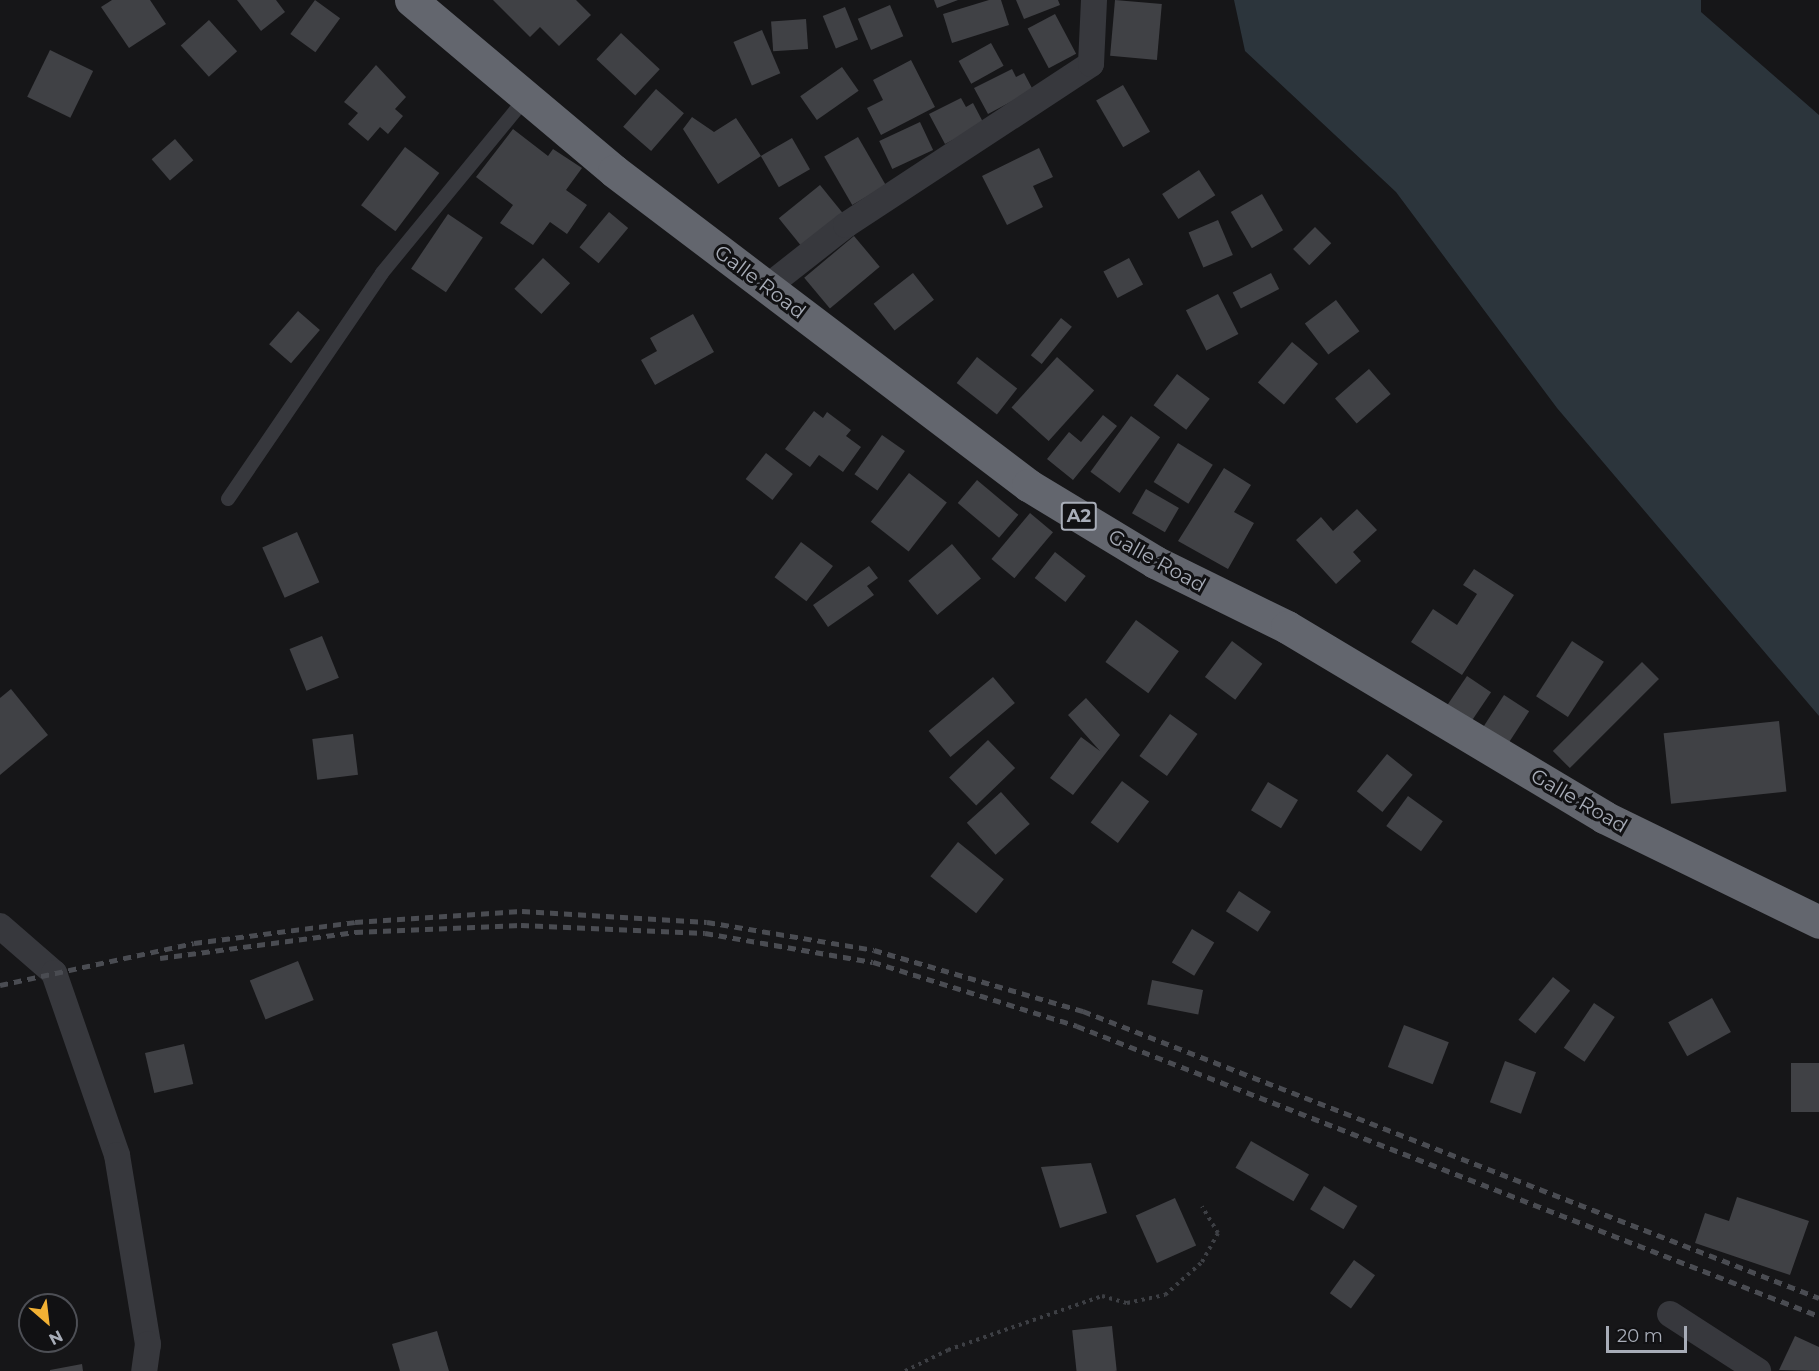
<!DOCTYPE html>
<html>
<head>
<meta charset="utf-8">
<style>
	body { margin:0 }
	#map { position:relative; width:1819px; height:1371px; overflow:hidden; background:#161618; font-family:Montserrat,sans-serif }
	div>[style] { position:absolute }
	.water>* { inset:0; background:#2c353c }
	.building>* { inset:0; background:#404145; transform-origin:0 0 }
	.path>* { height:4px; margin-top:-2px; transform-origin:0; background:repeating-linear-gradient(90deg,#3d3f44 0 3px,transparent 0 7.5px) }
	.lane>* { height:14px; margin:-7px; padding:0 7px; transform-origin:7px; border-radius:7px; background:#37383d }
	.street>* { height:26px; margin:-13px; padding:0 13px; transform-origin:13px; border-radius:13px; background:#37383d }
	.highway>* { height:33px; margin:-16.5px; padding:0 16.5px; transform-origin:16.5px; border-radius:16.5px; background:#63666e }
	.rail>* { height:4.5px; margin-top:-2.25px; transform-origin:0; background:repeating-linear-gradient(90deg,#4a4c52 0 8px,transparent 0 14px) }
	span { translate:-50% -50%; white-space:nowrap; text-align:center; line-height:1.15; -webkit-text-stroke:6px #111113; paint-order:stroke }
	.shield-label span { padding:2px 4px; background:#111113; border:2px solid; border-radius:4px; -webkit-text-stroke-width:0 }
	.shield-label { font-size:18px; color:#a8adb8; font-weight:700 }
	.street-label { font-size:20px; color:#a8adb8 }
	.north { position:absolute; left:18px; top:1293px; width:60px; height:60px; box-sizing:border-box; background:#111113; border:2px solid #4d4f55; border-radius:50%; rotate:152deg; font-size:16px; font-weight:700; line-height:24px; text-align:center; color:#a8adb8 }
	.north::after { content:''; display:block; margin:auto; width:21px; height:27px; background:#f2b134; clip-path:polygon(50% 0,100% 100%,50% 72%,0 100%) }
	.scale { position:absolute; left:1606px; top:1326px; width:81px; height:27px; box-sizing:border-box; border:3px solid #a8adb8; border-top:0; padding-left:8px; font-size:18px; line-height:21px; white-space:nowrap; color:#a8adb8; -webkit-text-stroke:4px #111113; paint-order:stroke }
</style>
</head>
<body>
<div id="map">
	<div class="water">
		<div style="clip-path:polygon(1234px 0,1701px 0,1701px 12px,1819px 115px,1819px 716px,1557px 408px,1396px 192px,1245px 51px)"></div>
	</div>
	<div class="building">
		<div style="clip-path:polygon(112px 0,150px 0,166px 24px,129px 48px,101px 7px)"></div>
		<div style="clip-path:polygon(237px 0,276px 0,285px 12px,261px 31px)"></div>
		<div style="left:315px;top:0;width:31px;height:42px;rotate:36deg"></div>
		<div style="clip-path:polygon(493px 0,576px 0,591px 15px,559px 46px,540px 27px,530px 37px)"></div>
		<div style="clip-path:polygon(934px 0,958px 0,937px 8px)"></div>
		<div style="clip-path:polygon(989px 0,1001px 0,1009px 25px,952px 43px,943px 14px)"></div>
		<div style="clip-path:polygon(1016px 0,1058px 0,1060px 5px,1024px 19px)"></div>
		<div style="left:1115px;top:0;width:47px;height:56px;rotate:5deg"></div>
		<div style="left:890px;top:5px;width:34px;height:35px;rotate:67deg"></div>
		<div style="left:845px;top:7px;width:35px;height:24px;rotate:68deg"></div>
		<div style="left:1055px;top:14px;width:45px;height:31px;rotate:62deg"></div>
		<div style="left:806px;top:19px;width:30px;height:35px;rotate:86deg"></div>
		<div style="left:209px;top:20px;width:42px;height:38px;rotate:48deg"></div>
		<div style="left:762px;top:30px;width:47px;height:31px;rotate:67deg"></div>
		<div style="left:621px;top:33px;width:53px;height:36px;rotate:43deg"></div>
		<div style="left:991px;top:43px;width:26px;height:37px;rotate:61deg"></div>
		<div style="left:50px;top:50px;width:48px;height:52px;rotate:26deg"></div>
		<div style="clip-path:polygon(911px 60px,935px 107px,881px 135px,867px 108px,883px 100px,873px 80px)"></div>
		<div style="clip-path:polygon(376px 65px,406px 97px,395px 109px,403px 116px,388px 134px,380px 127px,368px 141px,348px 124px,358px 113px,344px 102px)"></div>
		<div style="left:842px;top:67px;width:29px;height:51px;rotate:55deg"></div>
		<div style="clip-path:polygon(1012px 69px,1016px 77px,1024px 73px,1033px 90px,988px 114px,974px 88px)"></div>
		<div style="left:1123px;top:85px;width:54px;height:31px;rotate:60deg"></div>
		<div style="left:656px;top:89px;width:37px;height:50px;rotate:41deg"></div>
		<div style="clip-path:polygon(961px 98px,966px 107px,973px 103px,984px 124px,945px 144px,929px 114px)"></div>
		<div style="clip-path:polygon(692px 117px,714px 132px,736px 118px,761px 156px,718px 184px,683px 129px)"></div>
		<div style="left:920px;top:122px;width:31px;height:45px;rotate:65deg"></div>
		<div style="clip-path:polygon(513px 129px,548px 156px,553px 149px,582px 168px,566px 190px,587px 205px,567px 234px,550px 222px,533px 245px,500px 223px,513px 205px,476px 177px)"></div>
		<div style="left:858px;top:137px;width:56px;height:39px;rotate:60deg"></div>
		<div style="left:792px;top:138px;width:36px;height:36px;rotate:60deg"></div>
		<div style="left:175px;top:139px;width:28px;height:31px;rotate:49deg"></div>
		<div style="left:405px;top:147px;width:43px;height:73px;rotate:37deg"></div>
		<div style="clip-path:polygon(1039px 148px,1053px 177px,1033px 186px,1043px 207px,1007px 225px,982px 176px)"></div>
		<div style="left:1199px;top:170px;width:30px;height:44px;rotate:57deg"></div>
		<div style="left:820px;top:185px;width:36px;height:53px;rotate:51deg"></div>
		<div style="left:1262px;top:194px;width:42px;height:36px;rotate:60deg"></div>
		<div style="left:609px;top:212px;width:25px;height:46px;rotate:40deg"></div>
		<div style="left:448px;top:214px;width:42px;height:66px;rotate:34deg"></div>
		<div style="left:1218px;top:220px;width:38px;height:32px;rotate:67deg"></div>
		<div style="left:1315px;top:227px;width:23px;height:31px;rotate:45deg"></div>
		<div style="left:854px;top:236px;width:40px;height:65px;rotate:50deg"></div>
		<div style="left:543px;top:258px;width:37px;height:42px;rotate:43deg"></div>
		<div style="left:1129px;top:258px;width:30px;height:29px;rotate:62deg"></div>
		<div style="left:913px;top:273px;width:34px;height:50px;rotate:52deg"></div>
		<div style="left:1271px;top:273px;width:18px;height:43px;rotate:63deg"></div>
		<div style="left:1218px;top:294px;width:45px;height:36px;rotate:63deg"></div>
		<div style="left:1336px;top:300px;width:39px;height:39px;rotate:53deg"></div>
		<div style="left:298px;top:311px;width:29px;height:44px;rotate:41deg"></div>
		<div style="clip-path:polygon(693px 314px,714px 352px,655px 385px,641px 360px,657px 351px,650px 338px)"></div>
		<div style="left:1061px;top:318px;width:14px;height:48px;rotate:39deg"></div>
		<div style="left:1292px;top:342px;width:34px;height:53px;rotate:40deg"></div>
		<div style="left:977px;top:357px;width:51px;height:33px;rotate:38deg"></div>
		<div style="left:1057px;top:357px;width:50px;height:68px;rotate:42deg"></div>
		<div style="left:1369px;top:369px;width:33px;height:45px;rotate:49deg"></div>
		<div style="left:1177px;top:374px;width:41px;height:39px;rotate:37deg"></div>
		<div style="clip-path:polygon(814px 411px,823px 418px,827px 412px,851px 430px,846px 436px,861px 447px,843px 472px,819px 455px,810px 467px,785px 449px)"></div>
		<div style="clip-path:polygon(1103px 415px,1117px 426px,1073px 480px,1047px 459px,1069px 432px,1081px 442px)"></div>
		<div style="left:1131px;top:416px;width:36px;height:69px;rotate:36deg"></div>
		<div style="left:882px;top:435px;width:28px;height:48px;rotate:35deg"></div>
		<div style="left:1178px;top:443px;width:41px;height:46px;rotate:32deg"></div>
		<div style="left:766px;top:453px;width:34px;height:33px;rotate:38deg"></div>
		<div style="clip-path:polygon(1224px 468px,1251px 485px,1234px 512px,1254px 523px,1228px 569px,1178px 541px)"></div>
		<div style="left:909px;top:473px;width:48px;height:62px;rotate:38deg"></div>
		<div style="left:977px;top:480px;width:54px;height:30px;rotate:40deg"></div>
		<div style="left:1146px;top:489px;width:38px;height:28px;rotate:30deg"></div>
		<div style="clip-path:polygon(1357px 509px,1377px 530px,1353px 552px,1361px 561px,1336px 584px,1296px 540px,1321px 517px,1333px 531px)"></div>
		<div style="left:1030px;top:513px;width:30px;height:60px;rotate:40deg"></div>
		<div style="left:297px;top:532px;width:55px;height:38px;rotate:66deg"></div>
		<div style="left:801px;top:542px;width:40px;height:44px;rotate:37deg"></div>
		<div style="left:952px;top:544px;width:45px;height:57px;rotate:50deg"></div>
		<div style="left:1055px;top:552px;width:39px;height:33px;rotate:38deg"></div>
		<div style="clip-path:polygon(869px 566px,878px 578px,867px 586px,874px 595px,828px 627px,813px 605px)"></div>
		<div style="clip-path:polygon(1474px 569px,1514px 595px,1462px 675px,1411px 642px,1433px 609px,1457px 625px,1477px 594px,1463px 585px)"></div>
		<div style="left:1136px;top:620px;width:53px;height:52px;rotate:36deg"></div>
		<div style="left:322px;top:636px;width:45px;height:35px;rotate:68deg"></div>
		<div style="left:1232px;top:641px;width:38px;height:45px;rotate:37deg"></div>
		<div style="left:1572px;top:641px;width:38px;height:66px;rotate:33deg"></div>
		<div style="left:1642px;top:662px;width:24px;height:126px;rotate:45deg"></div>
		<div style="left:1467px;top:676px;width:29px;height:36px;rotate:34deg"></div>
		<div style="left:993px;top:677px;width:34px;height:84px;rotate:50deg"></div>
		<div style="clip-path:polygon(11px 689px,48px 735px,0 775px,0 698px)"></div>
		<div style="left:1504px;top:695px;width:30px;height:39px;rotate:33deg"></div>
		<div style="clip-path:polygon(1086px 698px,1120px 735px,1073px 795px,1050px 778px,1081px 737px,1100px 751px,1068px 715px)"></div>
		<div style="left:1170px;top:714px;width:34px;height:52px;rotate:36deg"></div>
		<div style="left:1779px;top:721px;width:71px;height:116px;rotate:84deg"></div>
		<div style="left:353px;top:734px;width:41px;height:41px;rotate:83deg"></div>
		<div style="left:988px;top:740px;width:39px;height:54px;rotate:46deg"></div>
		<div style="left:1387px;top:754px;width:33px;height:48px;rotate:39deg"></div>
		<div style="left:1122px;top:781px;width:34px;height:52px;rotate:37deg"></div>
		<div style="left:1268px;top:782px;width:35px;height:33px;rotate:31deg"></div>
		<div style="left:1001px;top:792px;width:43px;height:46px;rotate:48deg"></div>
		<div style="left:1408px;top:796px;width:43px;height:37px;rotate:36deg"></div>
		<div style="left:958px;top:842px;width:59px;height:44px;rotate:39deg"></div>
		<div style="left:1239px;top:891px;width:38px;height:24px;rotate:33deg"></div>
		<div style="left:1192px;top:929px;width:26px;height:39px;rotate:31deg"></div>
		<div style="left:298px;top:961px;width:42px;height:52px;rotate:68deg"></div>
		<div style="left:1553px;top:977px;width:22px;height:55px;rotate:39deg"></div>
		<div style="left:1152px;top:980px;width:52px;height:25px;rotate:11deg"></div>
		<div style="left:1712px;top:998px;width:39px;height:50px;rotate:61deg"></div>
		<div style="left:1594px;top:1003px;width:25px;height:54px;rotate:34deg"></div>
		<div style="left:1404px;top:1025px;width:48px;height:45px;rotate:21deg"></div>
		<div style="left:184px;top:1044px;width:41px;height:40px;rotate:77deg"></div>
		<div style="left:1505px;top:1061px;width:33px;height:44px;rotate:20deg"></div>
		<div style="left:1819px;top:1063px;width:49px;height:28px;rotate:90deg"></div>
		<div style="left:1251px;top:1141px;width:67px;height:31px;rotate:30deg"></div>
		<div style="clip-path:polygon(1091px 1163px,1107px 1213px,1060px 1228px,1041px 1167px)"></div>
		<div style="left:1324px;top:1186px;width:39px;height:27px;rotate:31deg"></div>
		<div style="clip-path:polygon(1737px 1197px,1809px 1221px,1790px 1275px,1695px 1243px,1705px 1213px,1729px 1221px)"></div>
		<div style="left:1175px;top:1198px;width:52px;height:43px;rotate:66deg"></div>
		<div style="left:1354px;top:1260px;width:26px;height:41px;rotate:36deg"></div>
		<div style="left:1112px;top:1326px;width:45px;height:40px;rotate:84deg"></div>
		<div style="clip-path:polygon(437px 1331px,449px 1371px,400px 1371px,392px 1344px)"></div>
		<div style="clip-path:polygon(1795px 1336px,1819px 1347px,1819px 1371px,1779px 1370px)"></div>
		<div style="clip-path:polygon(82px 1364px,83px 1371px,50px 1371px,50px 1370px)"></div>
	</div>
	<div class="path">
		<div style="left:905px;top:1371px;width:48px;rotate:-26deg"></div>
		<div style="left:948px;top:1350px;width:163px;rotate:-19.3deg"></div>
		<div style="left:1102px;top:1296px;width:26px;rotate:16deg"></div>
		<div style="left:1127px;top:1303px;width:39px;rotate:-12deg"></div>
		<div style="left:1165px;top:1295px;width:50px;rotate:-41.7deg"></div>
		<div style="left:1202px;top:1262px;width:33px;rotate:-61deg"></div>
		<div style="left:1218px;top:1233px;width:31px;rotate:-121deg"></div>
	</div>
	<div class="lane">
		<div style="left:228px;top:499px;width:273px;rotate:-55.7deg"></div>
		<div style="left:382px;top:273px;width:227px;rotate:-50.6deg"></div>
	</div>
	<div class="street">
		<div style="left:767px;top:287px;width:100px;rotate:-38.1deg"></div>
		<div style="left:846px;top:225px;width:293px;rotate:-33.3deg"></div>
		<div style="left:1091px;top:64px;width:64px;rotate:-87.3deg"></div>
		<div style="left:0;top:926px;width:72px;rotate:41deg"></div>
		<div style="left:54px;top:973px;width:193px;rotate:70.9deg"></div>
		<div style="left:117px;top:1155px;width:192px;rotate:80.7deg"></div>
		<div style="left:148px;top:1344px;width:27px;rotate:98deg"></div>
		<div style="left:1670px;top:1314px;width:105px;rotate:32.9deg"></div>
	</div>
	<div class="highway">
		<div style="left:411px;top:0;width:265px;rotate:40.1deg"></div>
		<div style="left:614px;top:171px;width:520px;rotate:37.18deg"></div>
		<div style="left:1028px;top:485px;width:149px;rotate:31.2deg"></div>
		<div style="left:1155px;top:562px;width:147px;rotate:26.2deg"></div>
		<div style="left:1287px;top:627px;width:370px;rotate:30.9deg"></div>
		<div style="left:1604px;top:817px;width:239px;rotate:26deg"></div>
	</div>
	<div class="rail">
		<div style="left:160px;top:958px;width:197px;rotate:-7.6deg"></div>
		<div style="left:355px;top:932px;width:166px;rotate:-2.4deg"></div>
		<div style="left:521px;top:925px;width:184px;rotate:2.5deg"></div>
		<div style="left:705px;top:933px;width:170px;rotate:9.8deg"></div>
		<div style="left:873px;top:962px;width:214px;rotate:17.4deg"></div>
		<div style="left:1077px;top:1026px;width:797px;rotate:21.35deg"></div>
		<div style="left:0;top:985px;width:198px;rotate:-12.2deg"></div>
		<div style="left:194px;top:943px;width:162px;rotate:-7.4deg"></div>
		<div style="left:355px;top:922px;width:167px;rotate:-3.8deg"></div>
		<div style="left:522px;top:911px;width:185px;rotate:3.4deg"></div>
		<div style="left:707px;top:922px;width:169px;rotate:9.5deg"></div>
		<div style="left:874px;top:950px;width:218px;rotate:16.3deg"></div>
		<div style="left:1083px;top:1011px;width:790px;rotate:21.3deg"></div>
	</div>
	<div class="shield-label">
		<span style="left:1079px;top:516px">A2</span>
	</div>
	<div class="street-label">
		<span style="left:760px;top:282px;rotate:37deg">Galle Road</span>
		<span style="left:1157px;top:561px;rotate:29deg">Galle Road</span>
		<span style="left:1579px;top:801px;rotate:30deg">Galle Road</span>
	</div>
	<div class="north">N</div>
	<div class="scale">20 m</div>
</div>
</body>
</html>
